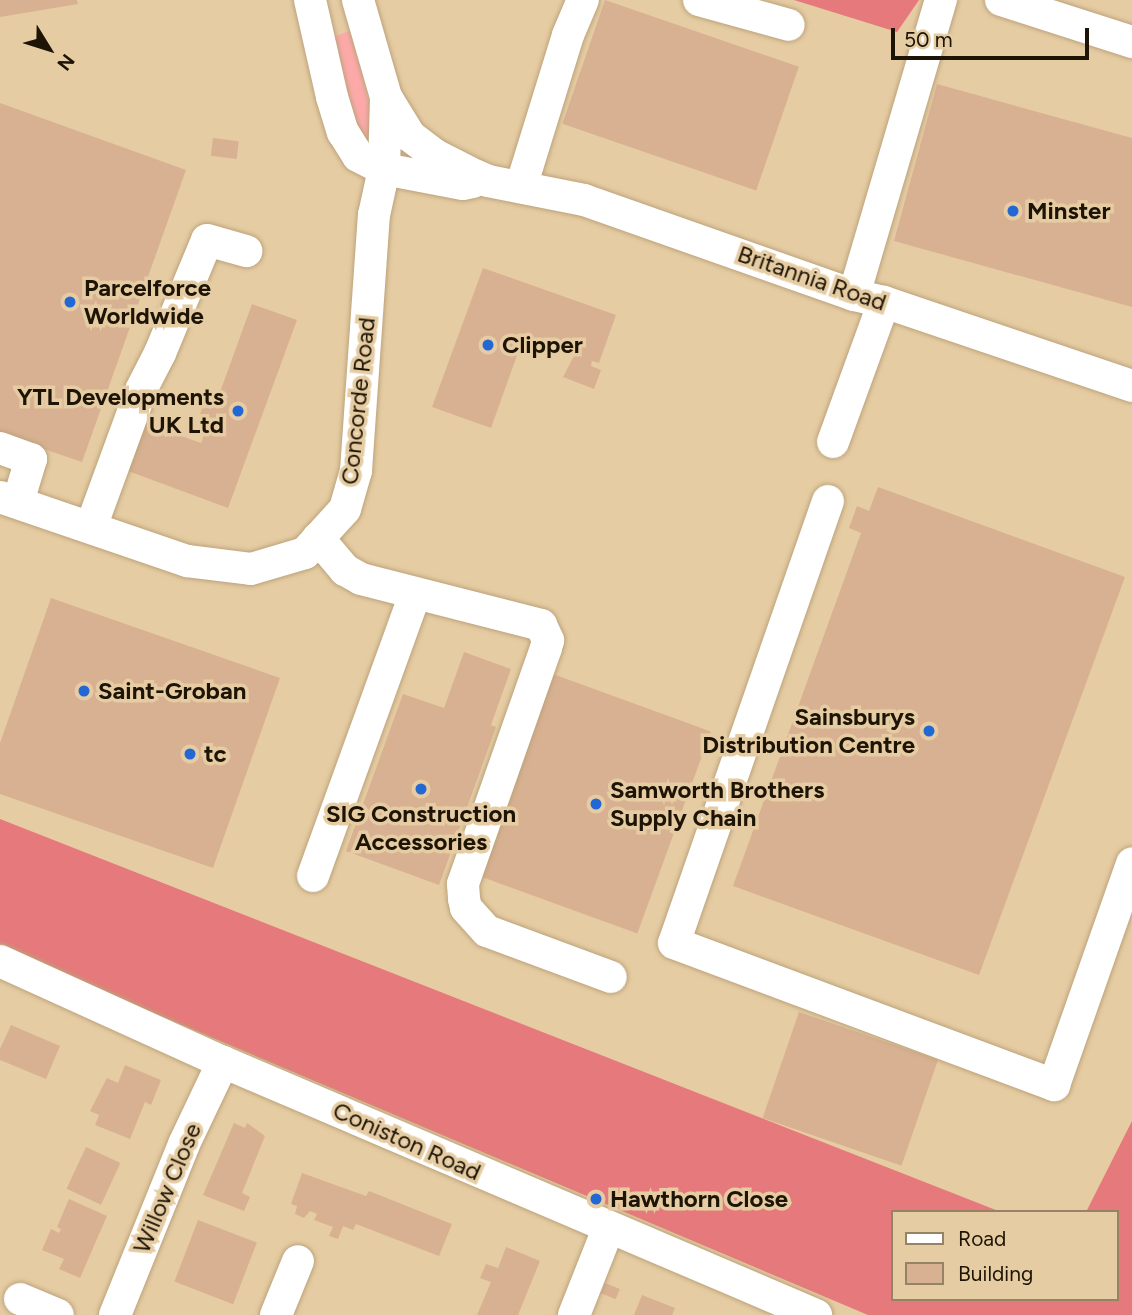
<!DOCTYPE html>
<html>
<head>
<meta charset="utf-8">
<style>
	body { margin:0 }
	#map { position:relative; width:1132px; height:1315px; overflow:hidden; background:#e6cca3; font-family:Figtree,sans-serif }
	div>[style] { position:absolute }
	.green>* { inset:0; background:#fda9a9 }
	.forest>* { inset:0; background:#e6797b }
	.building>* { inset:0; background:#d8b192; transform-origin:0 0 }
	.roads { filter:drop-shadow(0 0 2px #bca37b) drop-shadow(0 0 2px #bca37b) }
	.minor>* { height:32px; margin:-16px; padding:0 16px; transform-origin:16px; border-radius:16px; background:#fff }
	.dots>* { width:19px; height:19px; translate:-50% -50%; box-sizing:border-box; border:4px solid #e6cca3; border-radius:50% }
	span { translate:-50% -50%; white-space:nowrap; text-align:center; line-height:1.15; -webkit-text-stroke:7px #e6cca3; paint-order:stroke }
	.poi-label { font-size:24px; color:#1d1405; font-weight:700 }
	.left { translate:0 -50%; text-align:left }
	.right { translate:-100% -50%; text-align:right }
	.street-label { font-size:24px; color:#1d1405 }
	.legend { position:absolute; left:891px; top:1210px; width:228px; height:91px; box-sizing:border-box; background:#e6cca3; border:2px solid #968264; margin:0; padding:9px 12px; list-style:none; font-size:21px; color:#1d1405 }
	.legend li { display:flex; align-items:center; gap:14px; height:35px }
	.legend b { width:35px; border:2px solid #968264 }
	.north { position:absolute; left:14px; top:14px; width:70px; height:70px; -webkit-text-stroke:5px #e6cca3; paint-order:stroke; rotate:128deg; font-size:19px; font-weight:700; line-height:28px; text-align:center; color:#1d1405 }
	.north::after { content:''; display:block; margin:auto; width:24px; height:32px; background:#1d1405; clip-path:polygon(50% 0,100% 100%,50% 72%,0 100%) }
	.scale { position:absolute; left:891px; top:28px; width:198px; height:32px; box-sizing:border-box; border:4px solid #1d1405; border-top:0; padding-left:9px; font-size:21px; line-height:24px; white-space:nowrap; color:#1d1405; -webkit-text-stroke:5px #e6cca3; paint-order:stroke }
</style>
</head>
<body>
<div id="map">
	<div class="green">
		<div style="clip-path:polygon(352px 30px,374px 124px,372px 133px,363px 138px,354px 133px,327px 39px)"></div>
	</div>
	<div class="forest">
		<div style="clip-path:polygon(794px 0,919px 0,897px 32px)"></div>
		<div style="clip-path:polygon(0 819px,1001px 1212px,892px 1212px,892px 1299px,1116px 1299px,1116px 1212px,1086px 1212px,1132px 1121px,1132px 1315px,868px 1315px,0 948px)"></div>
	</div>
	<div class="building">
		<div style="clip-path:polygon(0 0,77px 0,78px 4px,0 17px)"></div>
		<div style="left:605px;top:0;width:205px;height:131px;rotate:19deg"></div>
		<div style="clip-path:polygon(937px 84px,1132px 138px,1132px 307px,894px 241px)"></div>
		<div style="clip-path:polygon(0 103px,186px 170px,82px 462px,0 434px)"></div>
		<div style="left:213px;top:138px;width:26px;height:18px;rotate:7deg"></div>
		<div style="clip-path:polygon(483px 268px,616px 315px,599px 363px,592px 361px,591px 366px,601px 370px,594px 389px,563px 377px,575px 354px,524px 336px,491px 428px,432px 407px)"></div>
		<div style="clip-path:polygon(252px 304px,297px 320px,228px 508px,128px 471px,145px 423px,201px 443px,207px 427px,197px 423px,205px 400px,216px 403px)"></div>
		<div style="clip-path:polygon(878px 487px,1125px 577px,979px 975px,733px 886px,861px 533px,849px 528px,857px 506px,869px 511px)"></div>
		<div style="clip-path:polygon(51px 598px,280px 678px,213px 868px,0 794px,0 743px)"></div>
		<div style="clip-path:polygon(464px 652px,511px 669px,491px 725px,496px 727px,439px 885px,346px 851px,403px 694px,444px 708px)"></div>
		<div style="left:553px;top:674px;width:168px;height:215px;rotate:20deg"></div>
		<div style="left:799px;top:1012px;width:147px;height:112px;rotate:19deg"></div>
		<div style="clip-path:polygon(11px 1025px,60px 1046px,46px 1079px,0 1060px,0 1049px)"></div>
		<div style="clip-path:polygon(125px 1065px,161px 1080px,151px 1105px,145px 1102px,130px 1139px,95px 1125px,99px 1115px,90px 1111px,107px 1078px,118px 1083px)"></div>
		<div style="clip-path:polygon(234px 1123px,245px 1128px,247px 1123px,265px 1136px,242px 1193px,250px 1197px,244px 1211px,203px 1195px)"></div>
		<div style="left:86px;top:1147px;width:38px;height:46px;rotate:25deg"></div>
		<div style="clip-path:polygon(302px 1173px,366px 1196px,369px 1191px,452px 1224px,439px 1256px,356px 1224px,353px 1230px,343px 1226px,338px 1239px,329px 1236px,333px 1227px,314px 1220px,317px 1214px,310px 1211px,304px 1218px,295px 1214px,297px 1206px,291px 1204px)"></div>
		<div style="clip-path:polygon(69px 1199px,107px 1216px,80px 1278px,59px 1269px,64px 1259px,42px 1250px,51px 1229px,59px 1233px,61px 1229px,57px 1227px)"></div>
		<div style="left:198px;top:1220px;width:63px;height:66px;rotate:21deg"></div>
		<div style="clip-path:polygon(506px 1247px,540px 1261px,518px 1315px,477px 1315px,491px 1282px,480px 1278px,486px 1264px,498px 1268px)"></div>
		<div style="left:605px;top:1283px;width:16px;height:11px;rotate:22deg"></div>
		<div style="clip-path:polygon(642px 1295px,675px 1308px,672px 1315px,634px 1315px)"></div>
	</div>
	<div class="roads">
		<div class="minor">
			<div style="left:310px;top:0;width:99px;rotate:77.2deg"></div>
			<div style="left:332px;top:97px;width:37px;rotate:73deg"></div>
			<div style="left:343px;top:132px;width:28px;rotate:58deg"></div>
			<div style="left:358px;top:156px;width:29px;rotate:27deg"></div>
			<div style="left:384px;top:169px;width:80px;rotate:10.8deg"></div>
			<div style="left:463px;top:184px;width:10px;rotate:-11deg"></div>
			<div style="left:358px;top:0;width:101px;rotate:73.9deg"></div>
			<div style="left:386px;top:97px;width:46px;rotate:58.4deg"></div>
			<div style="left:410px;top:136px;width:31px;rotate:37deg"></div>
			<div style="left:435px;top:155px;width:37px;rotate:27deg"></div>
			<div style="left:468px;top:172px;width:22px;rotate:24deg"></div>
			<div style="left:488px;top:181px;width:98px;rotate:11.2deg"></div>
			<div style="left:584px;top:200px;width:286px;rotate:19.4deg"></div>
			<div style="left:854px;top:295px;width:31px;rotate:13deg"></div>
			<div style="left:884px;top:302px;width:262px;rotate:18.7deg"></div>
			<div style="left:699px;top:0;width:93px;rotate:15.5deg"></div>
			<div style="left:1001px;top:0;width:138px;rotate:17.8deg"></div>
			<div style="left:521px;top:187px;width:159px;rotate:-72.8deg"></div>
			<div style="left:568px;top:35px;width:38px;rotate:-67deg"></div>
			<div style="left:854px;top:295px;width:308px;rotate:-73.6deg"></div>
			<div style="left:833px;top:442px;width:149px;rotate:-70deg"></div>
			<div style="left:0;top:448px;width:33px;rotate:20deg"></div>
			<div style="left:31px;top:459px;width:45px;rotate:106.8deg"></div>
			<div style="left:0;top:497px;width:198px;rotate:18.9deg"></div>
			<div style="left:187px;top:561px;width:64px;rotate:7.1deg"></div>
			<div style="left:251px;top:569px;width:56px;rotate:-16.5deg"></div>
			<div style="left:305px;top:553px;width:59px;rotate:-47.7deg"></div>
			<div style="left:345px;top:509px;width:40px;rotate:-74deg"></div>
			<div style="left:356px;top:471px;width:257px;rotate:-86deg"></div>
			<div style="left:374px;top:215px;width:47px;rotate:-77.7deg"></div>
			<div style="left:384px;top:169px;width:72px;rotate:-88.4deg"></div>
			<div style="left:828px;top:501px;width:468px;rotate:109.2deg"></div>
			<div style="left:674px;top:943px;width:406px;rotate:20.5deg"></div>
			<div style="left:1054px;top:1085px;width:235px;rotate:-70.6deg"></div>
			<div style="left:91px;top:527px;width:146px;rotate:-69.9deg"></div>
			<div style="left:141px;top:390px;width:42px;rotate:-62.8deg"></div>
			<div style="left:160px;top:353px;width:122px;rotate:-67.4deg"></div>
			<div style="left:207px;top:240px;width:41px;rotate:15.8deg"></div>
			<div style="left:318px;top:538px;width:42px;rotate:49.8deg"></div>
			<div style="left:345px;top:570px;width:18px;rotate:29deg"></div>
			<div style="left:361px;top:579px;width:186px;rotate:14.3deg"></div>
			<div style="left:541px;top:625px;width:17px;rotate:65deg"></div>
			<div style="left:548px;top:640px;width:8px;rotate:104deg"></div>
			<div style="left:546px;top:648px;width:250px;rotate:109.4deg"></div>
			<div style="left:463px;top:884px;width:15px;rotate:86deg"></div>
			<div style="left:464px;top:899px;width:9px;rotate:77deg"></div>
			<div style="left:466px;top:908px;width:31px;rotate:48deg"></div>
			<div style="left:487px;top:931px;width:132px;rotate:20.4deg"></div>
			<div style="left:313px;top:876px;width:300px;rotate:-70.1deg"></div>
			<div style="left:0;top:961px;width:245px;rotate:24.4deg"></div>
			<div style="left:223px;top:1062px;width:645px;rotate:23.11deg"></div>
			<div style="left:20px;top:1299px;width:41px;rotate:22.8deg"></div>
			<div style="left:115px;top:1315px;width:184px;rotate:-68deg"></div>
			<div style="left:184px;top:1144px;width:91px;rotate:-64.6deg"></div>
			<div style="left:276px;top:1315px;width:58px;rotate:-67.8deg"></div>
			<div style="left:574px;top:1315px;width:92px;rotate:-68.4deg"></div>
		</div>
	</div>
	<div class="dots">
		<div style="left:1013px;top:211px;background:#2267d3"></div>
		<div style="left:70px;top:302px;background:#2267d3"></div>
		<div style="left:488px;top:345px;background:#2267d3"></div>
		<div style="left:238px;top:411px;background:#2267d3"></div>
		<div style="left:84px;top:691px;background:#2267d3"></div>
		<div style="left:929px;top:731px;background:#2267d3"></div>
		<div style="left:190px;top:754px;background:#2267d3"></div>
		<div style="left:421px;top:789px;background:#2267d3"></div>
		<div style="left:596px;top:804px;background:#2267d3"></div>
		<div style="left:596px;top:1199px;background:#2267d3"></div>
	</div>
	<div class="poi-label">
		<span class="left" style="left:1027px;top:211px">Minster</span>
		<span class="left" style="left:84px;top:302px">Parcelforce<br>Worldwide</span>
		<span class="left" style="left:502px;top:345px">Clipper</span>
		<span class="right" style="left:224px;top:411px">YTL Developments<br>UK Ltd</span>
		<span class="left" style="left:98px;top:691px">Saint-Groban</span>
		<span class="right" style="left:915px;top:731px">Sainsburys<br>Distribution Centre</span>
		<span class="left" style="left:204px;top:754px">tc</span>
		<span class="left" style="left:610px;top:804px">Samworth Brothers<br>Supply Chain</span>
		<span style="left:421px;top:828px">SIG Construction<br>Accessories</span>
		<span class="left" style="left:610px;top:1199px">Hawthorn Close</span>
	</div>
	<div class="street-label">
		<span style="left:812px;top:278px;rotate:19deg">Britannia Road</span>
		<span style="left:358px;top:401px;rotate:-84deg">Concorde Road</span>
		<span style="left:407px;top:1141px;rotate:24deg">Coniston Road</span>
		<span style="left:167px;top:1188px;rotate:-67deg">Willow Close</span>
	</div>
	<ul class="legend">
	<li><b style="height:9px;background:#fff"></b>Road</li>
	<li><b style="height:19px;background:#d8b192"></b>Building</li>
	</ul>
	<div class="north">N</div>
	<div class="scale">50 m</div>
</div>
</body>
</html>
